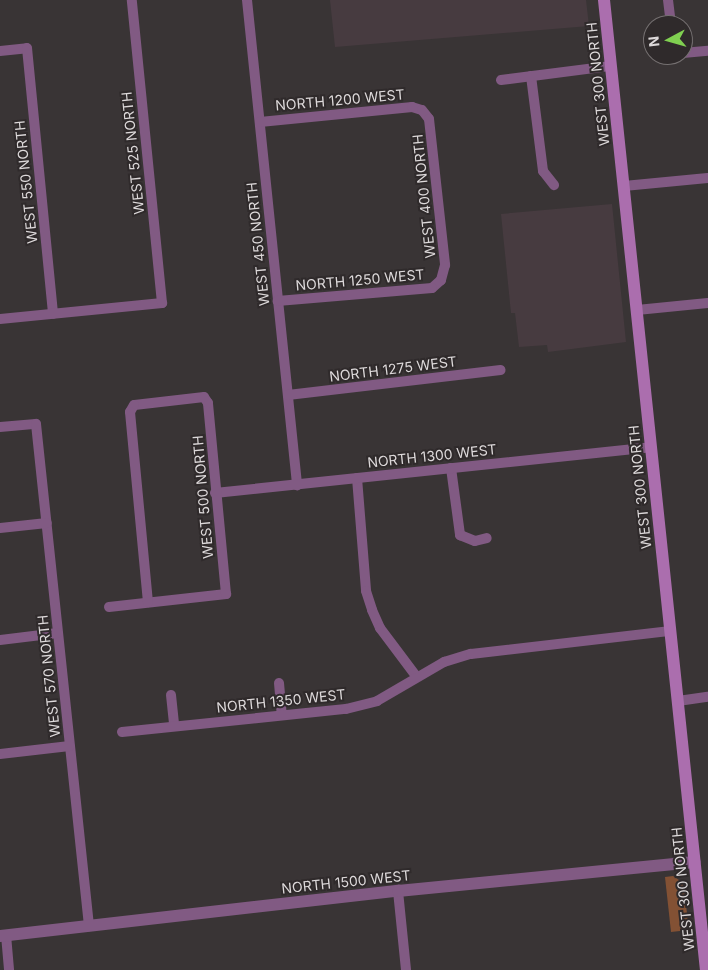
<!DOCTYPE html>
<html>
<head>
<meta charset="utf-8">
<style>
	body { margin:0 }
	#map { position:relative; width:708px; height:970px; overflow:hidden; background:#393435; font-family:Inter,sans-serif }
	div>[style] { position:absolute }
	.built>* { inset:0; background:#473b40 }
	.green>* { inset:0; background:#835134 }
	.minor>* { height:10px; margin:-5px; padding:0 5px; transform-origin:5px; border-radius:5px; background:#815a83 }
	.tertiary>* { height:12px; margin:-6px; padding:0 6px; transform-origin:6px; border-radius:6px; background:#815a83 }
	.secondary>* { height:12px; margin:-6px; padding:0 6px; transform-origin:6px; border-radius:6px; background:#ab6eae }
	span { translate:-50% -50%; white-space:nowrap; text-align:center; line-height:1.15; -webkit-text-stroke:4px #2f2a2b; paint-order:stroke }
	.street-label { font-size:14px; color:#ddd9da }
	.north { position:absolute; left:643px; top:15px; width:50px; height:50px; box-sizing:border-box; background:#2f2a2b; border:1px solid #757071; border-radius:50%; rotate:264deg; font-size:14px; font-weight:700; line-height:20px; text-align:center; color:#ddd9da }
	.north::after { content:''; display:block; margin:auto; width:18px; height:22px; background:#80d051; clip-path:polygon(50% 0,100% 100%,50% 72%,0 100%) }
</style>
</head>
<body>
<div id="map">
	<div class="built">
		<div style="clip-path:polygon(330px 0,586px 0,589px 26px,335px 47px)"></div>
		<div style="clip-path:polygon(612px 204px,626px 342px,548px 352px,547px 345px,519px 347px,515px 313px,511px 313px,501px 214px)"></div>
	</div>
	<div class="green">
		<div style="clip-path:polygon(673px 876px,682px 882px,684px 889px,689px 930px,671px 932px,665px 877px)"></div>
	</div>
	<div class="minor">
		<div style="left:247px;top:0;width:488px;rotate:84.1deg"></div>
		<div style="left:668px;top:0;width:25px;rotate:83deg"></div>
		<div style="left:0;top:51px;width:27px;rotate:-6deg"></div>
		<div style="left:27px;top:48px;width:267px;rotate:84.4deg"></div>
		<div style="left:683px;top:53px;width:25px;rotate:-5deg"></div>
		<div style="left:531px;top:76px;width:96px;rotate:82.8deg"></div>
		<div style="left:543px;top:171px;width:18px;rotate:52deg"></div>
		<div style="left:501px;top:80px;width:111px;rotate:-7.3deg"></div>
		<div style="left:260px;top:122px;width:153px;rotate:-5.6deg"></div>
		<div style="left:412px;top:107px;width:10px;rotate:17deg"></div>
		<div style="left:422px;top:110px;width:11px;rotate:52deg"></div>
		<div style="left:429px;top:119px;width:147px;rotate:83.7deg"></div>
		<div style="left:445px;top:265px;width:16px;rotate:105deg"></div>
		<div style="left:441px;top:280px;width:12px;rotate:138deg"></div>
		<div style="left:432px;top:288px;width:155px;rotate:175.2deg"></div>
		<div style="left:624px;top:186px;width:84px;rotate:-5.4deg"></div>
		<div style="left:637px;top:310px;width:71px;rotate:-5.6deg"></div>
		<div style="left:0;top:319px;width:163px;rotate:-5.6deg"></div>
		<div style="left:162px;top:303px;width:304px;rotate:-95.7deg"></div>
		<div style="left:288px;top:395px;width:214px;rotate:-6.7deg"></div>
		<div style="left:0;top:427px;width:36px;rotate:-5deg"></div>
		<div style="left:36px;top:424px;width:505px;rotate:83.97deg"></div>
		<div style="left:451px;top:468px;width:68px;rotate:82.3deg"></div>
		<div style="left:460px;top:535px;width:16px;rotate:22deg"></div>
		<div style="left:475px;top:541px;width:12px;rotate:-14deg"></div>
		<div style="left:357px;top:478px;width:113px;rotate:85.4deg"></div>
		<div style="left:366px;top:591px;width:20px;rotate:72deg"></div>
		<div style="left:372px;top:610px;width:20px;rotate:66deg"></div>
		<div style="left:380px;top:628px;width:60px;rotate:53.1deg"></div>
		<div style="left:215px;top:493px;width:438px;rotate:-6deg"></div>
		<div style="left:0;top:528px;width:47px;rotate:-6.1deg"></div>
		<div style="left:109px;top:607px;width:118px;rotate:-6.3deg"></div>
		<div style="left:226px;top:594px;width:192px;rotate:-95.4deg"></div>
		<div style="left:208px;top:403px;width:7px;rotate:-124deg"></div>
		<div style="left:204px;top:397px;width:70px;rotate:173.5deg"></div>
		<div style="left:134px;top:405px;width:8px;rotate:120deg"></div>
		<div style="left:130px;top:412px;width:191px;rotate:84.6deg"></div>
		<div style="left:0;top:640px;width:58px;rotate:-6.9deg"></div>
		<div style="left:279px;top:683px;width:32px;rotate:85deg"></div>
		<div style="left:171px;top:695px;width:31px;rotate:84deg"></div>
		<div style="left:678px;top:701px;width:30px;rotate:-8deg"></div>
		<div style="left:122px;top:732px;width:225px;rotate:-5.9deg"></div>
		<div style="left:346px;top:709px;width:32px;rotate:-14deg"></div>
		<div style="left:377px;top:701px;width:78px;rotate:-30.2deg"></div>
		<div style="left:444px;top:662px;width:28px;rotate:-17deg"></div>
		<div style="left:471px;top:654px;width:201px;rotate:-6.6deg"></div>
		<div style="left:0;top:754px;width:70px;rotate:-6.5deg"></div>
		<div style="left:398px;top:891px;width:79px;rotate:84.2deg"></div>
		<div style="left:6px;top:935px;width:35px;rotate:85deg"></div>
	</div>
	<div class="tertiary">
		<div style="left:0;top:936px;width:401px;rotate:-6.5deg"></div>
		<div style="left:398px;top:891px;width:298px;rotate:-5.6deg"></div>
	</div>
	<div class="secondary">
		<div style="left:604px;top:0;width:975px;rotate:84deg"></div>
	</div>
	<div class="street-label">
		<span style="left:598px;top:84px;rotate:-96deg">WEST 300 NORTH</span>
		<span style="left:340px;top:100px;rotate:-5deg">NORTH 1200 WEST</span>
		<span style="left:133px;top:153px;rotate:-96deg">WEST 525 NORTH</span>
		<span style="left:26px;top:182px;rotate:-96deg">WEST 550 NORTH</span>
		<span style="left:424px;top:196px;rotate:-96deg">WEST 400 NORTH</span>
		<span style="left:258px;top:244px;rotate:-96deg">WEST 450 NORTH</span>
		<span style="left:360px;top:280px;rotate:-5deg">NORTH 1250 WEST</span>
		<span style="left:393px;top:369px;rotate:-7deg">NORTH 1275 WEST</span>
		<span style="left:432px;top:456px;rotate:-6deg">NORTH 1300 WEST</span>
		<span style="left:640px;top:487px;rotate:-96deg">WEST 300 NORTH</span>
		<span style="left:203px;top:497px;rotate:-95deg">WEST 500 NORTH</span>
		<span style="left:49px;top:676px;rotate:-96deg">WEST 570 NORTH</span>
		<span style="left:281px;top:701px;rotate:-6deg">NORTH 1350 WEST</span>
		<span style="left:346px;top:882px;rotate:-6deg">NORTH 1500 WEST</span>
		<span style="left:683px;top:889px;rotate:-96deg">WEST 300 NORTH</span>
	</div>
	<div class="north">N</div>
</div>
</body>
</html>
